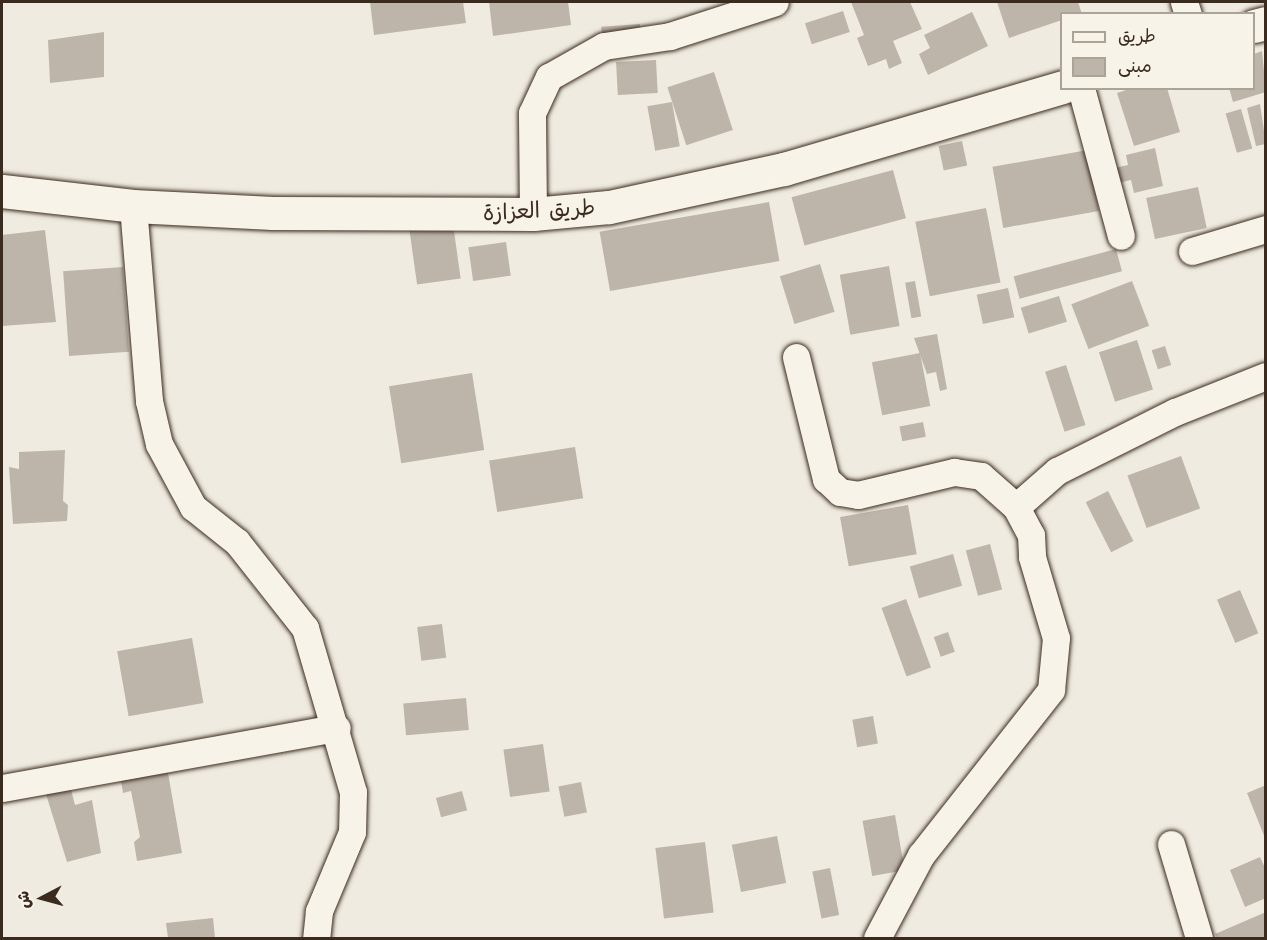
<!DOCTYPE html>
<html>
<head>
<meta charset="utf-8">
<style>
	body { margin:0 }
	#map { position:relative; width:1267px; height:940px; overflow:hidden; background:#efebe0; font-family:"Architects Daughter","Playpen Sans Arabic",sans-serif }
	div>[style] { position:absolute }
	.building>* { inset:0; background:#bdb5aa; transform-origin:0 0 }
	.roads { filter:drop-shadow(0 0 2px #3b2a1e) drop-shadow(0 0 2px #3b2a1e) }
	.minor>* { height:27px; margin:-13.5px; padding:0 13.5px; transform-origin:13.5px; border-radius:13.5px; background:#f7f3e8 }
	.tertiary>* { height:33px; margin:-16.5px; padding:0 16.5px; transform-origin:16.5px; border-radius:16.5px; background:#f7f3e8 }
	span { translate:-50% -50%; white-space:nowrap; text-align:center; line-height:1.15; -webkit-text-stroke:6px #f7f3e8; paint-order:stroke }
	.street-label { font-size:22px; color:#3b2a1e }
	.frame { position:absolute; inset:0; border:3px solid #3b2a1e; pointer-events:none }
	.legend { position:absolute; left:1060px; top:12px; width:195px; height:78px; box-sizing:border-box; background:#f7f3e8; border:2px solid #aca397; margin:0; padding:8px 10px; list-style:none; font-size:18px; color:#3b2a1e }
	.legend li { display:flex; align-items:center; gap:12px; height:30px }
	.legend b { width:30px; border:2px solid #aca397 }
	.north { position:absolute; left:12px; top:868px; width:60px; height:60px; -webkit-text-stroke:4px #f7f3e8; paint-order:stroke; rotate:264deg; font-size:16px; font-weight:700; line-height:24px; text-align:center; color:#3b2a1e }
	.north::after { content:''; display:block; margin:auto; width:21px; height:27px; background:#3b2a1e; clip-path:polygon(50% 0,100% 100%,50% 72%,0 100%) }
</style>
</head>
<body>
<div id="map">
	<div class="building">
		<div style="clip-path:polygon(370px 2px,463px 2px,466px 23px,374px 35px)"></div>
		<div style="clip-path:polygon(489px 2px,568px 2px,571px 25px,493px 36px)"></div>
		<div style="clip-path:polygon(851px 2px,910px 2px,922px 29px,893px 41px,902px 63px,889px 69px,886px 59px,868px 66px,857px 38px,864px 35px)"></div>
		<div style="clip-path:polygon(997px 2px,1078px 2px,1082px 14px,1062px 14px,1062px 20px,1009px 38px)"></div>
		<div style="left:843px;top:11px;width:22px;height:40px;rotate:72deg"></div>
		<div style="clip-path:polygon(972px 12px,988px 46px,928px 75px,919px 54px,930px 48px,924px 35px)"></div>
		<div style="left:640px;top:24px;width:14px;height:39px;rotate:86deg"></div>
		<div style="clip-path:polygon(104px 32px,104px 77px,50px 83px,48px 40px)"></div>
		<div style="clip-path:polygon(1262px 51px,1266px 92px,1233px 102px,1229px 88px,1254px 88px,1254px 54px)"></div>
		<div style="left:656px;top:60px;width:33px;height:40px;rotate:87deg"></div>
		<div style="left:714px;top:72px;width:61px;height:49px;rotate:72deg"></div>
		<div style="clip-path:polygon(1132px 88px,1167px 88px,1180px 132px,1134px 146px,1117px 93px)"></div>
		<div style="left:672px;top:102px;width:45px;height:25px;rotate:80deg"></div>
		<div style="clip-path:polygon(1260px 104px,1266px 144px,1256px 146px,1247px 108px)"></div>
		<div style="left:1241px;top:109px;width:41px;height:16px;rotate:74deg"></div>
		<div style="left:962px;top:141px;width:25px;height:24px;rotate:78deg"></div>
		<div style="clip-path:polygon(1155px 148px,1163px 186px,1134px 193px,1131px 180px,1118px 183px,1115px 168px,1128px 165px,1126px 155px)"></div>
		<div style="left:1088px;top:150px;width:62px;height:97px;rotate:80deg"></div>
		<div style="left:893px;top:170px;width:50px;height:105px;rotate:75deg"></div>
		<div style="left:1198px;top:187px;width:42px;height:53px;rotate:78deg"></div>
		<div style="left:769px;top:202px;width:60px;height:172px;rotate:80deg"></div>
		<div style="left:986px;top:208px;width:76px;height:72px;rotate:79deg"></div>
		<div style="left:453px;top:224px;width:55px;height:44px;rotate:82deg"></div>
		<div style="clip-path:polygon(45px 230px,56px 322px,2px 326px,2px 235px)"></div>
		<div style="left:506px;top:242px;width:34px;height:38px;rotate:82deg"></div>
		<div style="left:1116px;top:249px;width:23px;height:106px;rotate:75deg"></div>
		<div style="left:820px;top:264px;width:50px;height:42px;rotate:73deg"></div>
		<div style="left:889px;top:266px;width:61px;height:50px;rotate:80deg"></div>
		<div style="left:123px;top:267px;width:85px;height:60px;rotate:86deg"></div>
		<div style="left:915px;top:281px;width:36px;height:10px;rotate:80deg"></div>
		<div style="left:1132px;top:281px;width:48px;height:65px;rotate:69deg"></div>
		<div style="left:1008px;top:288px;width:30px;height:32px;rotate:78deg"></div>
		<div style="left:1059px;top:296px;width:27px;height:40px;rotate:73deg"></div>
		<div style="clip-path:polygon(937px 334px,947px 389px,940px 391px,936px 372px,927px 374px,914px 338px)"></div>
		<div style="left:1137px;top:340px;width:52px;height:40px;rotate:72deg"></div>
		<div style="left:1165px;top:346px;width:20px;height:14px;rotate:72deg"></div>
		<div style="left:920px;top:353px;width:54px;height:49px;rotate:79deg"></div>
		<div style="left:1066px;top:365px;width:63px;height:22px;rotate:72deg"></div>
		<div style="left:472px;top:373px;width:78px;height:84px;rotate:81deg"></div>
		<div style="left:923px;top:422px;width:15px;height:24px;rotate:79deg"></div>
		<div style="left:575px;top:447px;width:52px;height:87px;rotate:81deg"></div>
		<div style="clip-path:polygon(65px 450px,63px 501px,68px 505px,67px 521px,13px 524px,9px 467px,19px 469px,19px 452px)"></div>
		<div style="left:1181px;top:456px;width:56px;height:57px;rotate:70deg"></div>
		<div style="left:1108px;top:491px;width:56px;height:25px;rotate:63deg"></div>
		<div style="left:908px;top:505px;width:50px;height:69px;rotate:80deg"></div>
		<div style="left:990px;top:544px;width:47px;height:25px;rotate:75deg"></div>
		<div style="left:953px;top:554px;width:33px;height:45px;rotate:74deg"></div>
		<div style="left:1240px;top:590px;width:47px;height:25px;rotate:67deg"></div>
		<div style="left:906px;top:599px;width:73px;height:26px;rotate:70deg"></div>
		<div style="left:442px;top:624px;width:34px;height:25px;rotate:83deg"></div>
		<div style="left:948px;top:632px;width:21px;height:15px;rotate:71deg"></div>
		<div style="left:192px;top:638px;width:66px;height:76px;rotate:80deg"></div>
		<div style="left:466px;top:698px;width:32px;height:63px;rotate:85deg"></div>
		<div style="left:873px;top:716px;width:28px;height:21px;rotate:80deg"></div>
		<div style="left:543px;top:744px;width:48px;height:40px;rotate:82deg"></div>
		<div style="clip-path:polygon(167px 767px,182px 853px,137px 861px,134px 842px,140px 837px,131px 791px,123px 793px,120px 775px)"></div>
		<div style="left:581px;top:782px;width:31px;height:23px;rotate:79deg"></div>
		<div style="clip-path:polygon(1266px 785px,1266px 838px,1265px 838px,1247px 793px)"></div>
		<div style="clip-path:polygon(70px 786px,75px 805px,92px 800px,101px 853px,67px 862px,45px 791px)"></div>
		<div style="left:462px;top:791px;width:20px;height:27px;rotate:75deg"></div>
		<div style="left:895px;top:815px;width:56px;height:33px;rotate:80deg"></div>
		<div style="left:777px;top:836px;width:48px;height:46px;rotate:79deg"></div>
		<div style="left:705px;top:842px;width:71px;height:50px;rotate:83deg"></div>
		<div style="clip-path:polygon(1260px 857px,1266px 870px,1266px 898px,1245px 907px,1230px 870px)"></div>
		<div style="left:830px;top:868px;width:48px;height:18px;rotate:79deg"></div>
		<div style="clip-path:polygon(1266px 912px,1266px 938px,1217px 938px,1215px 934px)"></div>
		<div style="clip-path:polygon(213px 918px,215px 938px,168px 938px,166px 923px)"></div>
	</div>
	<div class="roads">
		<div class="minor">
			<div style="left:1184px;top:2px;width:13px;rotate:72deg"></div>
			<div style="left:1081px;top:88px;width:153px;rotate:74.9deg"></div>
			<div style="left:133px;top:206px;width:196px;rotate:85.3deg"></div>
			<div style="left:149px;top:401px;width:44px;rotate:76.9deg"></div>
			<div style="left:159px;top:444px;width:72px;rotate:61.6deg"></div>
			<div style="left:193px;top:507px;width:56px;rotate:38.5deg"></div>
			<div style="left:237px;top:542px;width:110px;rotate:51.7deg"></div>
			<div style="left:305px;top:628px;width:171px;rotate:73.7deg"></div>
			<div style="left:353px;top:792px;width:40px;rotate:91.4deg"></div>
			<div style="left:352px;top:832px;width:86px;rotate:112.7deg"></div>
			<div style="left:319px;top:911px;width:27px;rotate:96deg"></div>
			<div style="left:533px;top:214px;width:101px;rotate:-90.6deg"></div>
			<div style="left:532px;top:113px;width:40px;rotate:-65deg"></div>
			<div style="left:549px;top:77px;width:63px;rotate:-29.4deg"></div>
			<div style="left:604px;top:46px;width:67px;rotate:-8.6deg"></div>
			<div style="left:670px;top:36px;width:110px;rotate:-17.9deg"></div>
			<div style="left:1192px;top:251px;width:77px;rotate:-16.6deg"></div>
			<div style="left:796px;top:357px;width:126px;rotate:76.2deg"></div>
			<div style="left:826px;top:479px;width:19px;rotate:43deg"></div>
			<div style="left:840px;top:492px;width:18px;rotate:9deg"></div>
			<div style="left:858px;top:495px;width:99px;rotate:-13.5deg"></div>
			<div style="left:954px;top:472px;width:27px;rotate:8deg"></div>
			<div style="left:981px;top:476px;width:47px;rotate:41.5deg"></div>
			<div style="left:1016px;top:507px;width:32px;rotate:62deg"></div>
			<div style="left:1031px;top:535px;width:22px;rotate:87deg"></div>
			<div style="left:1032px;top:557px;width:84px;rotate:73.5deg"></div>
			<div style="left:1056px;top:638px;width:52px;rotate:95.5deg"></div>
			<div style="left:1051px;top:690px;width:210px;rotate:128.2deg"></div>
			<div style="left:921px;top:855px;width:94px;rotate:117.9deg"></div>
			<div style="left:1016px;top:507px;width:55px;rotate:-41.3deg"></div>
			<div style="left:1057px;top:471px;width:132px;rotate:-26.6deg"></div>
			<div style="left:1175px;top:412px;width:98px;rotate:-21.6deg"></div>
			<div style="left:2px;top:788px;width:340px;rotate:-10.2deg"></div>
			<div style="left:1171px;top:844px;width:98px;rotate:73.4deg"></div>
		</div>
		<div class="tertiary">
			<div style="left:1254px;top:26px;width:12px;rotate:-14deg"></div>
			<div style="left:2px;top:191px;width:132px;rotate:6.5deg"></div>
			<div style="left:133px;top:206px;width:140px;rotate:2.9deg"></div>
			<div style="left:273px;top:213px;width:260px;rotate:0.2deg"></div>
			<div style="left:533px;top:214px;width:76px;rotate:-5.3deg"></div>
			<div style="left:609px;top:207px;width:179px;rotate:-12.3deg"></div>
			<div style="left:784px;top:169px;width:290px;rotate:-16.4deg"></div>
		</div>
	</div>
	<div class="street-label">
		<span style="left:539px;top:211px;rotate:-3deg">طريق العزازة</span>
	</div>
	<div class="frame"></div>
	<ul class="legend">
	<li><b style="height:8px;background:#f7f3e8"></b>طريق</li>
	<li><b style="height:16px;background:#bdb5aa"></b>مبنى</li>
	</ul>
	<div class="north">ش</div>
</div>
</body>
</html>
